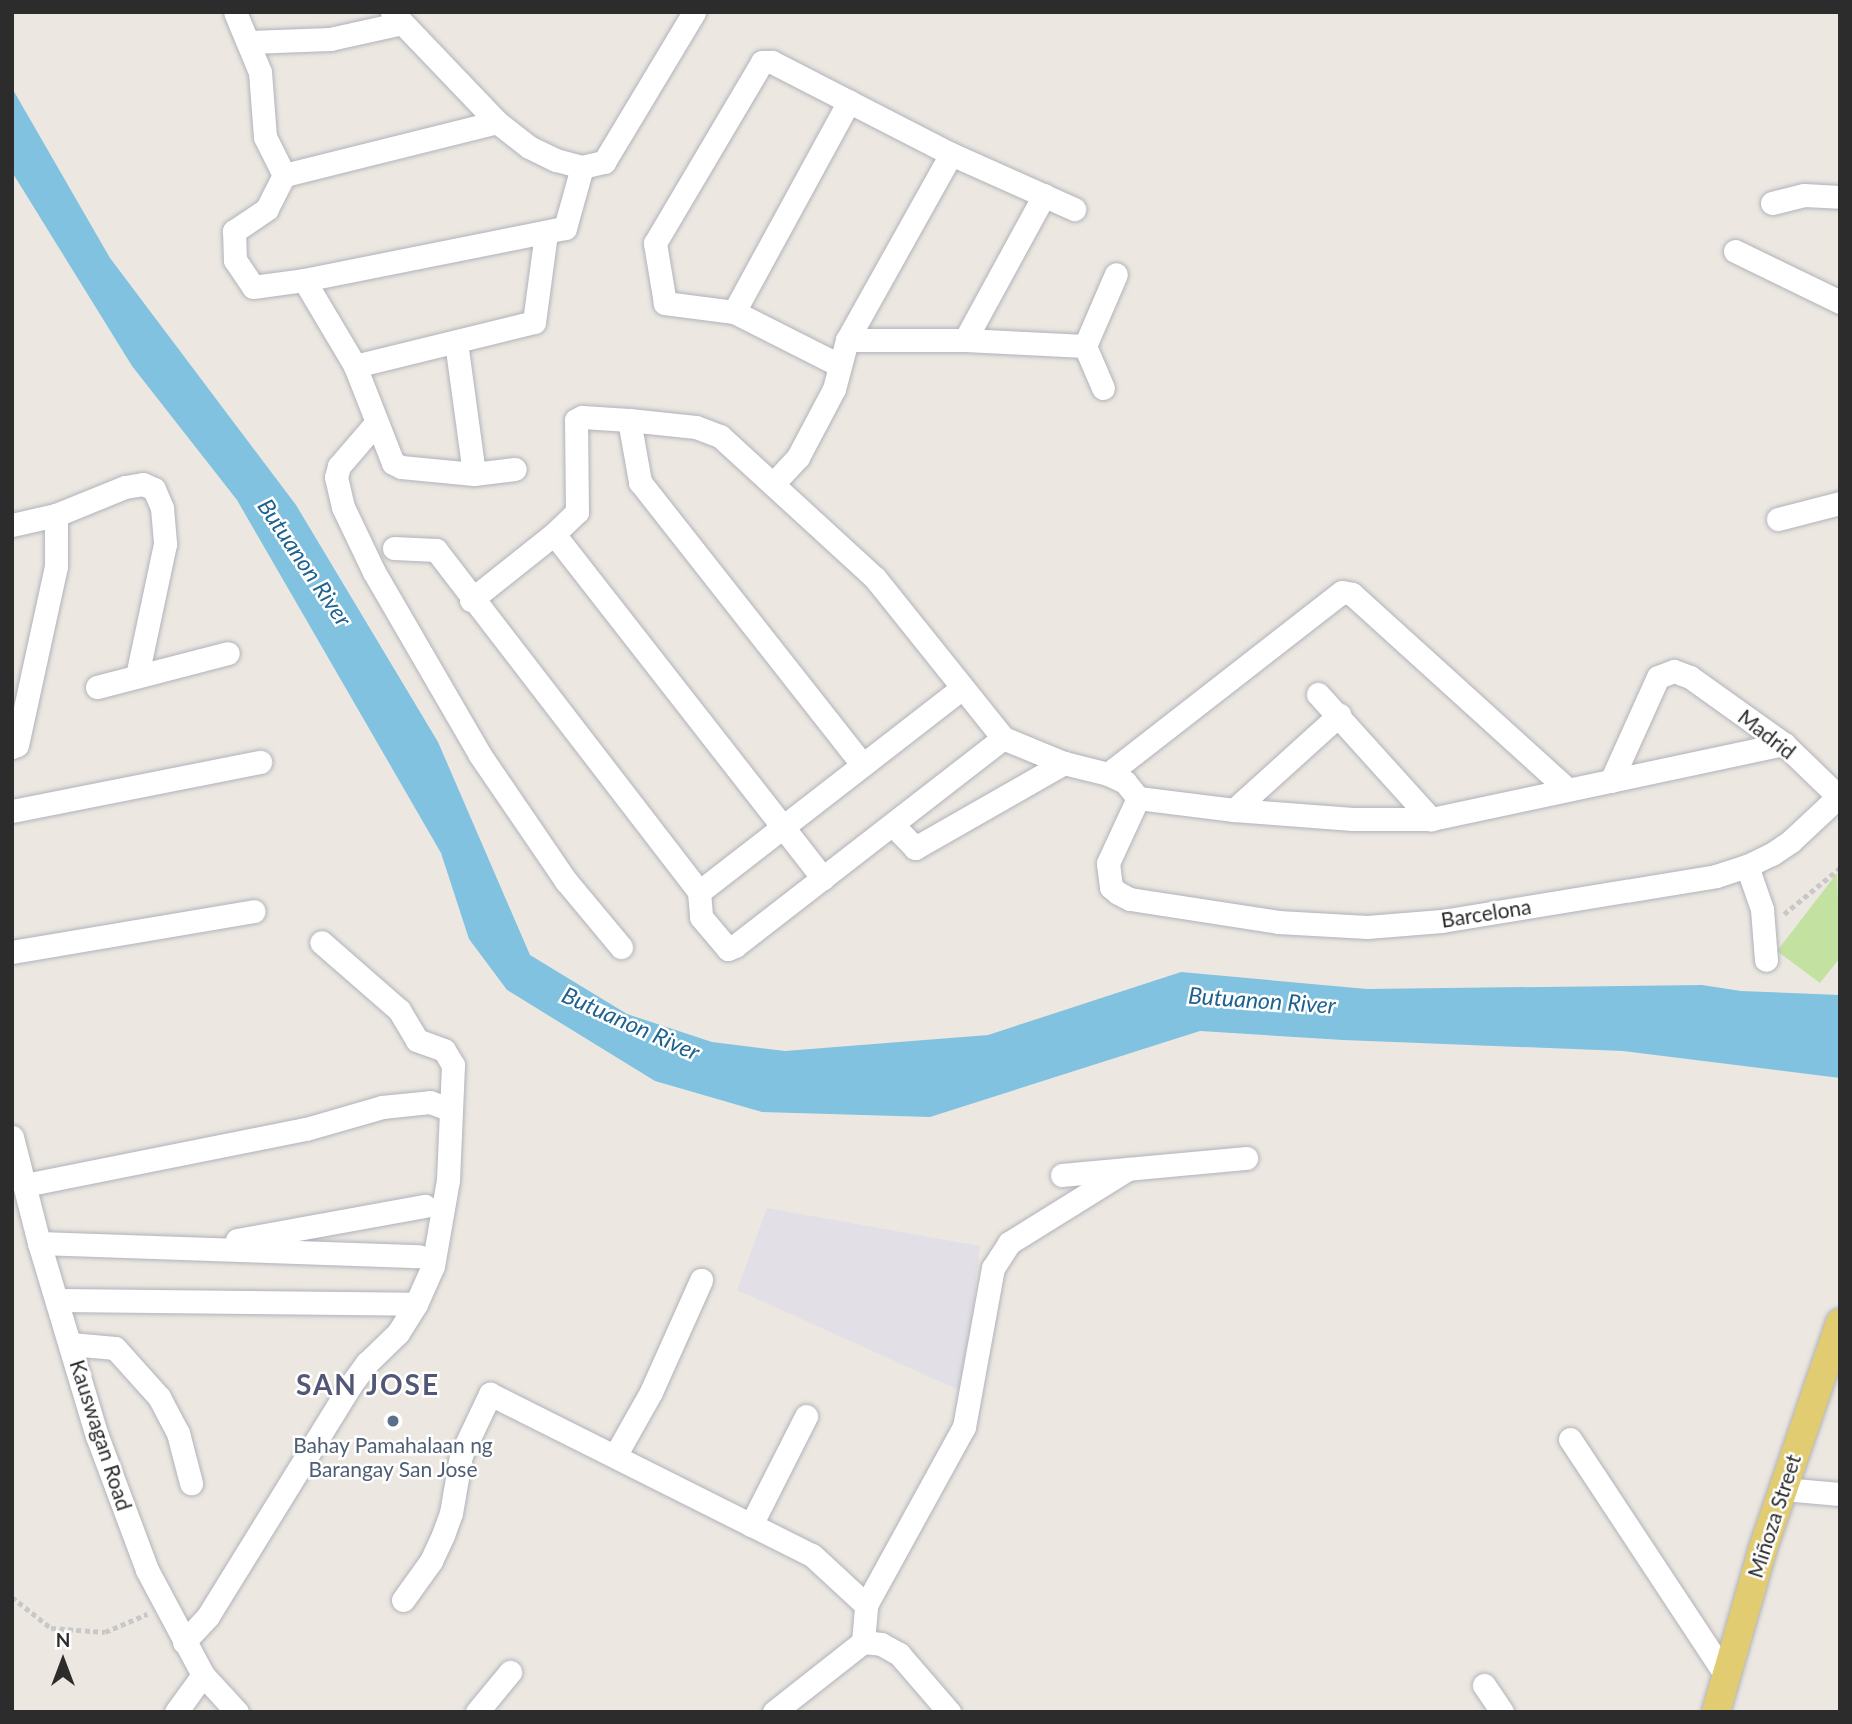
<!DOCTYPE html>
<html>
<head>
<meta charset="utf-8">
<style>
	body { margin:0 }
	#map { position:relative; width:1852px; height:1724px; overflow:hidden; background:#ece8e1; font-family:Lato,sans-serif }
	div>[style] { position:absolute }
	.industrial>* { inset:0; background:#e2e0e6 }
	.pitch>* { inset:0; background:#c3e2a1 }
	.water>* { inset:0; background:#81c2e1 }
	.path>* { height:4.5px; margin-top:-2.25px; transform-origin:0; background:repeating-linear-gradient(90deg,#c8c8c8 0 5px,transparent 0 8.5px) }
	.roads { filter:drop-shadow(0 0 2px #b1b2bb) drop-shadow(0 0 2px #b1b2bb) }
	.minor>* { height:23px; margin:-11.5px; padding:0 11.5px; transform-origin:11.5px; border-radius:11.5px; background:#fff }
	.major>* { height:28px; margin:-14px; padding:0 14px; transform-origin:14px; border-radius:14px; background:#e1cc71 }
	.dots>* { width:19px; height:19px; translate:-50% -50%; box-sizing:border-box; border:4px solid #fff; border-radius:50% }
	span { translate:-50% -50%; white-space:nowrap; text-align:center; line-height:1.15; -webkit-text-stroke:5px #fff; paint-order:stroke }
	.street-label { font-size:21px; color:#2c2c2c }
	.service-label { font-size:21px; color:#4e5e75 }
	.water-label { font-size:23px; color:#1e628f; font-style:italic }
	.district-label { font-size:28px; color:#525778; font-weight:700; letter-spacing:2px }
	.frame { position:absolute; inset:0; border:14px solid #2c2c2c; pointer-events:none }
	.north { position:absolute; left:28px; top:1626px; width:70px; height:70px; -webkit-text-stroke:5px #fff; paint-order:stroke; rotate:0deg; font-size:19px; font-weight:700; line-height:28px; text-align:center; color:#2c2c2c }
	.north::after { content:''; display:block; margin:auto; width:24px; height:32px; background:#2c2c2c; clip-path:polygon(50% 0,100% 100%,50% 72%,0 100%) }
</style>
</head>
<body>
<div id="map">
	<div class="industrial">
		<div style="clip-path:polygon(767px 1208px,980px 1246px,963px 1392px,737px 1290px)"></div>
	</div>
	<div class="pitch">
		<div style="clip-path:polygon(1837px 873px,1840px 958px,1820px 983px,1777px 951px)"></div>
	</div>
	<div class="water">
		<div style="clip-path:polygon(12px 88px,110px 258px,296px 505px,438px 742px,530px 955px,627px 1014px,712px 1042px,785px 1051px,988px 1035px,1181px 972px,1367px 989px,1702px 985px,1741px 991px,1840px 995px,1840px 1078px,1623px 1051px,1343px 1040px,1200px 1031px,930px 1117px,762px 1112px,655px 1081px,507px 990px,469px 939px,441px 853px,237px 500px,132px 366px,12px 172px)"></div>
	</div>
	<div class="path">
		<div style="left:1784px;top:914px;width:72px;rotate:-39.4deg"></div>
		<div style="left:12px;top:1597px;width:50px;rotate:38.5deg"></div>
		<div style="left:51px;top:1628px;width:54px;rotate:4.2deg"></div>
		<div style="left:105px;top:1632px;width:46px;rotate:-23.2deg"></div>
	</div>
	<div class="roads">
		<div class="minor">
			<div style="left:235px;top:12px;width:65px;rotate:67.4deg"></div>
			<div style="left:260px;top:72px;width:65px;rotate:85.6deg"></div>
			<div style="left:265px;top:137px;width:42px;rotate:63.4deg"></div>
			<div style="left:392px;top:12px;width:152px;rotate:46.3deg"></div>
			<div style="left:497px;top:122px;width:41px;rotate:38deg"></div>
			<div style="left:529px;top:147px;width:30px;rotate:26deg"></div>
			<div style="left:556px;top:160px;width:27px;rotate:15deg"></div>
			<div style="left:582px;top:167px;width:23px;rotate:-13deg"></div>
			<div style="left:604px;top:162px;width:175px;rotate:-59deg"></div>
			<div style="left:250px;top:42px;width:80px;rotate:-2.1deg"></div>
			<div style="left:330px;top:39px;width:74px;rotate:-12.5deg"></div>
			<div style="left:497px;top:122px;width:219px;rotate:166deg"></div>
			<div style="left:284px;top:175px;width:38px;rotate:117deg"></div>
			<div style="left:267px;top:209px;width:40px;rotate:146deg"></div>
			<div style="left:234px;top:231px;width:29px;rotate:88deg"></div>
			<div style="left:235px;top:260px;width:32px;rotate:56deg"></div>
			<div style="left:253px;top:287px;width:51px;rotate:-7.8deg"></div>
			<div style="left:304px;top:280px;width:266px;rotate:-11.3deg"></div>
			<div style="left:565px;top:228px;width:63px;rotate:-74.4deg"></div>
			<div style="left:1772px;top:203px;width:33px;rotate:-14deg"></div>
			<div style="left:1804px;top:195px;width:36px;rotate:3deg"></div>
			<div style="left:1735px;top:251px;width:117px;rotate:25.9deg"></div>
			<div style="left:304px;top:280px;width:100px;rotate:59.3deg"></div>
			<div style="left:355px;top:366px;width:104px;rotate:68.6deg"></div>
			<div style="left:393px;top:463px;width:9px;rotate:27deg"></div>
			<div style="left:401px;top:467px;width:73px;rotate:5.5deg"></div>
			<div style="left:474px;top:474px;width:41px;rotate:-7deg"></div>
			<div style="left:734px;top:312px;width:240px;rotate:-61.4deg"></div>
			<div style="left:847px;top:340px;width:118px"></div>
			<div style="left:965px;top:340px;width:120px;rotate:2.9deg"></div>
			<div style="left:965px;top:340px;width:165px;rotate:-61.4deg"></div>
			<div style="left:456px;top:342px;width:133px;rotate:82.2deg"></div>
			<div style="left:839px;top:365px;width:118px;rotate:-153.2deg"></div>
			<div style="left:734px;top:312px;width:70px;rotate:-172.6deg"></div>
			<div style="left:665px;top:303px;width:61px;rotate:-99.5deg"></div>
			<div style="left:655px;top:243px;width:210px;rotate:-59.4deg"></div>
			<div style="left:762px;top:62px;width:10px"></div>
			<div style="left:772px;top:62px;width:201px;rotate:27.2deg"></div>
			<div style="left:951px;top:154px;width:135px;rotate:24.1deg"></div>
			<div style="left:355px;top:366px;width:184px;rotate:-13.8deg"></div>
			<div style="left:534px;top:322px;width:90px;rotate:-82.3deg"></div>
			<div style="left:1103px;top:388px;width:46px;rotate:-113.2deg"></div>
			<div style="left:1085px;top:346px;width:78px;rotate:-66.7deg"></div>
			<div style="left:629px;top:420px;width:63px;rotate:79.9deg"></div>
			<div style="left:640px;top:482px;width:360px;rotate:51.8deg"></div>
			<div style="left:376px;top:423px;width:57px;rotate:130.7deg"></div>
			<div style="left:339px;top:466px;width:11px;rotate:105deg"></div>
			<div style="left:336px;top:477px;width:31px;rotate:77deg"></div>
			<div style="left:343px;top:507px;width:72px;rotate:64.5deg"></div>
			<div style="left:374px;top:572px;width:211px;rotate:59.9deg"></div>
			<div style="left:480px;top:755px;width:153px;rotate:55.7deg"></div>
			<div style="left:566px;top:881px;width:86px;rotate:50.2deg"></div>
			<div style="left:773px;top:484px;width:37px;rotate:-47deg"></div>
			<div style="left:798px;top:457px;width:77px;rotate:-62.1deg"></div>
			<div style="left:834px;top:389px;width:51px;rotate:-75.1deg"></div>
			<div style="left:847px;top:340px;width:213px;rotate:-60.8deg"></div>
			<div style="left:1778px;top:519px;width:64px;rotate:-14.5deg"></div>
			<div style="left:12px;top:525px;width:45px;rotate:-12.8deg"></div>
			<div style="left:56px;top:515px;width:74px;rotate:-22.1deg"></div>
			<div style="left:125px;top:487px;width:18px;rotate:-9deg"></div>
			<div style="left:143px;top:484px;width:12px;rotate:24deg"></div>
			<div style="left:154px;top:489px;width:21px;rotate:67deg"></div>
			<div style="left:162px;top:508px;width:36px;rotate:85deg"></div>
			<div style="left:165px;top:544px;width:135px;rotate:102deg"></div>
			<div style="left:554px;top:534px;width:437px;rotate:52deg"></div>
			<div style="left:394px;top:548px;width:42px;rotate:2.7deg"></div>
			<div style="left:436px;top:550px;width:431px;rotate:52.4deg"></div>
			<div style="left:699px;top:892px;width:25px;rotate:85deg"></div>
			<div style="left:701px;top:917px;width:42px;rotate:49.8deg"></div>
			<div style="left:728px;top:949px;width:8px;rotate:-23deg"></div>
			<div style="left:735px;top:946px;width:339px;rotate:-37.8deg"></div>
			<div style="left:471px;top:600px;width:106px;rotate:-38.5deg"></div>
			<div style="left:554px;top:534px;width:32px;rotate:-44deg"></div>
			<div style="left:577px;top:512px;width:92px;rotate:-90.6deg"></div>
			<div style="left:576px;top:420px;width:7px;rotate:-27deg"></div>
			<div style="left:582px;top:417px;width:47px;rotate:3.7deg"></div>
			<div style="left:629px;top:420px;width:67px;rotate:6deg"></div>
			<div style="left:696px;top:427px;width:26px;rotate:21deg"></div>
			<div style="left:720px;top:436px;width:210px;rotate:42.5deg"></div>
			<div style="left:875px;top:578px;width:205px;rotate:51.3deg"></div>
			<div style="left:1003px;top:738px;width:66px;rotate:22.3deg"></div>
			<div style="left:1064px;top:763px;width:45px;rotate:14deg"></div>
			<div style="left:1108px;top:774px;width:19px;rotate:25deg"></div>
			<div style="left:1125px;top:782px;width:21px;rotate:51deg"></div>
			<div style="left:1138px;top:798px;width:97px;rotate:7.1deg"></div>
			<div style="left:1234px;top:810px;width:119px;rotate:4.3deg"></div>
			<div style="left:1353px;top:819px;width:78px"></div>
			<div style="left:1431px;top:819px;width:361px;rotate:-12deg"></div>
			<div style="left:97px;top:687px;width:135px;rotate:-14.5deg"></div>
			<div style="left:1318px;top:694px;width:169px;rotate:47.9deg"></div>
			<div style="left:12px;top:747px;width:5px;rotate:-22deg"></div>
			<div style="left:17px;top:745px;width:183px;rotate:-77.7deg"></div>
			<div style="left:56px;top:566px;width:51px;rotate:-90deg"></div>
			<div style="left:1108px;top:774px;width:296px;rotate:-37.9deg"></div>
			<div style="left:1342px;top:592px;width:10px;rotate:11deg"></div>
			<div style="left:1352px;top:594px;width:290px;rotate:42.2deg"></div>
			<div style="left:1611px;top:781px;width:114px;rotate:-65.7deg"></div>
			<div style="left:1658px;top:677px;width:17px;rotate:-21deg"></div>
			<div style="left:1674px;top:671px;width:17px;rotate:21deg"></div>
			<div style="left:1690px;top:677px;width:115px;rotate:35.5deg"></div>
			<div style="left:1784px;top:744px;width:78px;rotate:44deg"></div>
			<div style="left:1138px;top:798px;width:72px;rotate:114.8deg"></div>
			<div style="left:1108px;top:863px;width:24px;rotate:83deg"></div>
			<div style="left:1111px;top:887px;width:9px;rotate:41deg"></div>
			<div style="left:1118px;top:893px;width:13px;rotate:27deg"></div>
			<div style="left:1130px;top:899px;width:150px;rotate:8.8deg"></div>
			<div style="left:1278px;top:922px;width:89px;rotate:3.2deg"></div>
			<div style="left:1367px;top:927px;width:75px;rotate:-4.6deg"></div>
			<div style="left:1442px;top:921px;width:278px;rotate:-9.3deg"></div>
			<div style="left:1716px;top:876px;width:33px;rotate:-18deg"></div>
			<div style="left:1747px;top:866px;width:28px;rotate:-26deg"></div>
			<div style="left:1772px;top:854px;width:23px;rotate:-34deg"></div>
			<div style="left:1791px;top:841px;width:64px;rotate:-43.1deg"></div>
			<div style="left:1234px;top:810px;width:142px;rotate:-42.1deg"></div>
			<div style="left:12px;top:811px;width:253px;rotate:-11.2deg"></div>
			<div style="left:893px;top:825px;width:32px;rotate:46deg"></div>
			<div style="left:915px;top:848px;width:172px;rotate:-29.7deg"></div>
			<div style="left:1747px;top:866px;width:46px;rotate:70.8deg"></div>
			<div style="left:1762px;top:909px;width:51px;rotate:85.5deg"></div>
			<div style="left:699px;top:892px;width:333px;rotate:-37.8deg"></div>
			<div style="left:12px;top:952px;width:245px;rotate:-9.6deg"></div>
			<div style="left:12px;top:1137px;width:109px;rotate:75.7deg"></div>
			<div style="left:39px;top:1243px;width:202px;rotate:73.3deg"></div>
			<div style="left:97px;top:1436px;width:143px;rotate:69.5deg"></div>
			<div style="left:147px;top:1570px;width:119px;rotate:61.9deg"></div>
			<div style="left:203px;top:1675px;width:50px;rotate:47.4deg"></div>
			<div style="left:1062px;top:1175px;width:185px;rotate:-5.3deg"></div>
			<div style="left:25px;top:1185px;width:287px;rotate:-11.3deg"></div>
			<div style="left:306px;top:1129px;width:79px;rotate:-16.1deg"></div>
			<div style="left:382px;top:1107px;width:48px;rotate:-5.9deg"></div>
			<div style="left:430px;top:1102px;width:22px;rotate:21deg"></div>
			<div style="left:237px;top:1240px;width:191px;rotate:-10.3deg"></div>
			<div style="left:39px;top:1243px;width:380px;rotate:2deg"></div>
			<div style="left:58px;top:1300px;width:358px;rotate:0.6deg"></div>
			<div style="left:71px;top:1344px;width:44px;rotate:5.2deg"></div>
			<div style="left:115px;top:1348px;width:66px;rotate:48.1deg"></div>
			<div style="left:159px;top:1397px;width:41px;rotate:62.2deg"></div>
			<div style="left:178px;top:1433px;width:52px;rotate:75.4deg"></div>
			<div style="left:1570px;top:1439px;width:282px;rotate:56.6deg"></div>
			<div style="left:615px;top:1456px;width:73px;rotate:-60.6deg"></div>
			<div style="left:651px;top:1392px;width:123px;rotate:-65.9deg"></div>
			<div style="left:1783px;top:1489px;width:57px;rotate:5deg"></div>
			<div style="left:751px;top:1525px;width:122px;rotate:-63.2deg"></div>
			<div style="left:403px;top:1600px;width:48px;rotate:-54.3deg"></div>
			<div style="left:431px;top:1561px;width:29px;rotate:-65deg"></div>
			<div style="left:443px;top:1535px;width:23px;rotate:-70deg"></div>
			<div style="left:451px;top:1513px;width:59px;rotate:-80.2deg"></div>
			<div style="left:461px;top:1455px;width:68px;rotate:-64.6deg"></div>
			<div style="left:490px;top:1394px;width:360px;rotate:26.6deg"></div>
			<div style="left:812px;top:1555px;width:74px;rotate:42.8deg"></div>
			<div style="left:184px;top:1642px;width:35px;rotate:-47deg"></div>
			<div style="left:208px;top:1616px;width:270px;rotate:-58.3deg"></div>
			<div style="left:350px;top:1386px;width:29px;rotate:-54deg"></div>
			<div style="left:367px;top:1363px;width:43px;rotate:-44.1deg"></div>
			<div style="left:398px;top:1333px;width:34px;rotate:-58deg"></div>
			<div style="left:416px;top:1304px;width:42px;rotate:-65.9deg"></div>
			<div style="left:433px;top:1266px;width:87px;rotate:-80.1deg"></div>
			<div style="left:448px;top:1180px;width:115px;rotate:-87.5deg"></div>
			<div style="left:453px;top:1065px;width:17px;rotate:-121deg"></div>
			<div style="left:444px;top:1050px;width:29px;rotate:-160deg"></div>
			<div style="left:417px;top:1040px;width:35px;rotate:-121deg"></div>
			<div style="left:399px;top:1010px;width:103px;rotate:-138.9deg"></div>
			<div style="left:863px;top:1642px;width:37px;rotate:-85deg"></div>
			<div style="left:866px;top:1605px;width:203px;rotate:-61.2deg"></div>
			<div style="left:964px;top:1427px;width:162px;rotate:-79.7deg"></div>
			<div style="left:993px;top:1268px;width:30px;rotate:-57deg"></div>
			<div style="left:1009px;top:1243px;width:140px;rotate:-31.9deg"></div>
			<div style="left:1484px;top:1685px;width:32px;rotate:56deg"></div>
			<div style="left:176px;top:1712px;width:46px;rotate:-53.9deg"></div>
			<div style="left:477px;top:1712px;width:52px;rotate:-50.5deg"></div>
			<div style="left:774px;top:1712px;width:113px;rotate:-38.2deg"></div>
			<div style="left:863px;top:1642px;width:18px;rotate:6deg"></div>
			<div style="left:881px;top:1644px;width:21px;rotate:29deg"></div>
			<div style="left:899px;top:1654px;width:77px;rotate:49.2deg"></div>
		</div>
		<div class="major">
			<div style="left:1716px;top:1712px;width:171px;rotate:-74deg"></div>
			<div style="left:1763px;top:1548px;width:238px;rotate:-71.1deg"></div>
		</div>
	</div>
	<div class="dots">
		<div style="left:393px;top:1421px;background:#5c6f8a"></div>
	</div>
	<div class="street-label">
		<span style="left:1767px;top:734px;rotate:38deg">Madrid</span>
		<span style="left:1486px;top:913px;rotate:-9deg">Barcelona</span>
		<span style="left:101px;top:1435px;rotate:72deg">Kauswagan Road</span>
		<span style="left:1774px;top:1516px;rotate:-72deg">Miñoza Street</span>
	</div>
	<div class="service-label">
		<span style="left:393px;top:1457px">Bahay Pamahalaan ng<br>Barangay San Jose</span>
	</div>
	<div class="water-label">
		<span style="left:305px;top:562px;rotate:56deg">Butuanon River</span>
		<span style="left:1262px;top:1000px;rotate:4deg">Butuanon River</span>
		<span style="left:631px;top:1023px;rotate:24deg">Butuanon River</span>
	</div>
	<div class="district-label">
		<span style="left:368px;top:1384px">SAN JOSE</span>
	</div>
	<div class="frame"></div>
	<div class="north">N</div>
</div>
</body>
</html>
